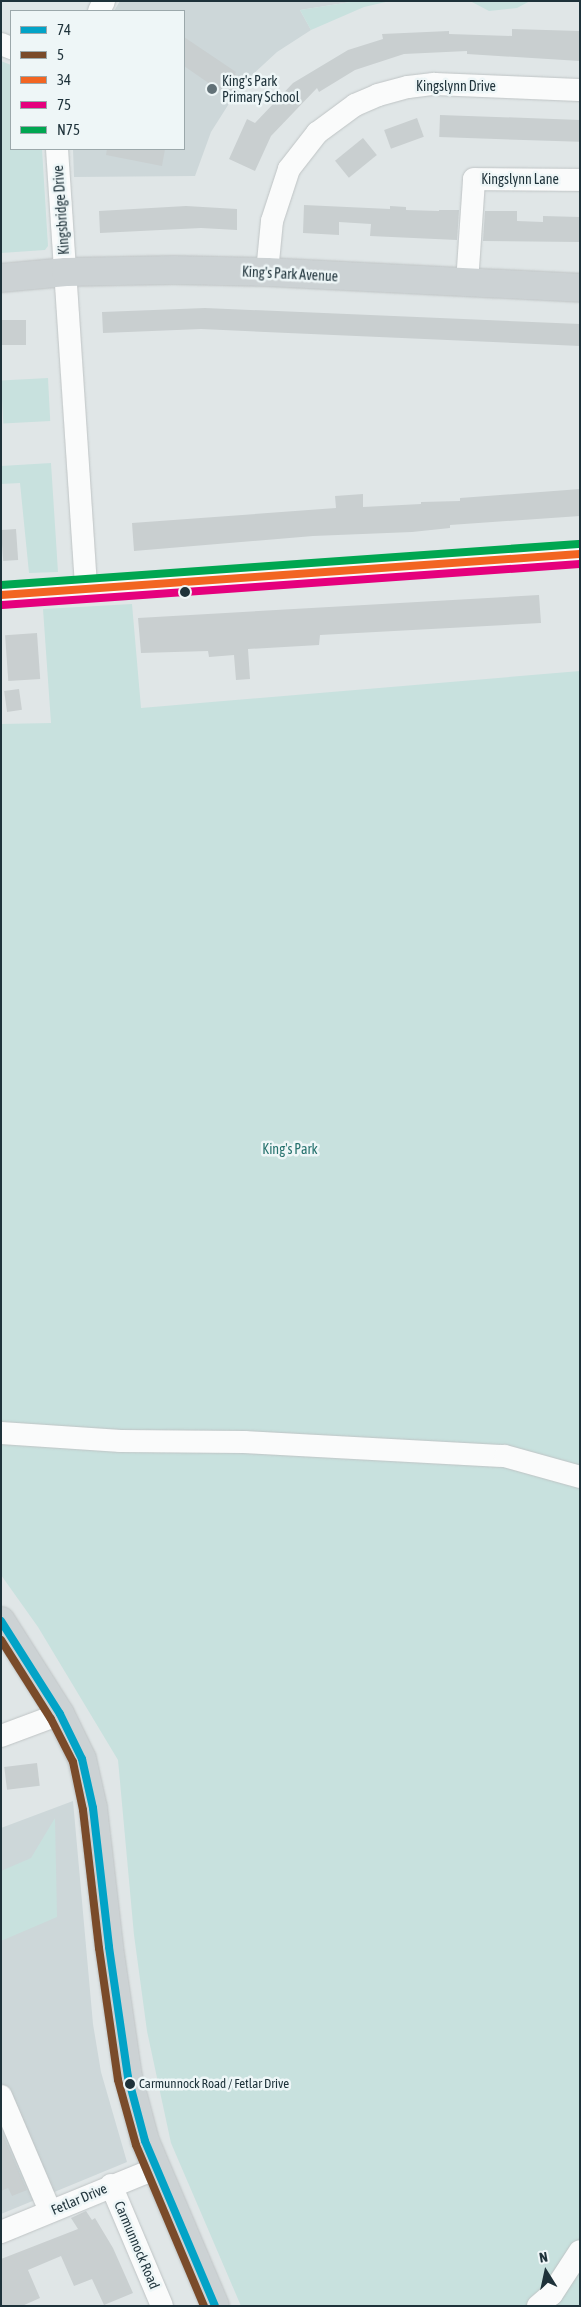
<!DOCTYPE html>
<html>
<head>
<meta charset="utf-8">
<style>
	body { margin:0 }
	#map { position:relative; width:581px; height:2307px; overflow:hidden; background:#e0e6e7; font-family:"Asap Condensed",sans-serif }
	div>[style] { position:absolute }
	.built>* { inset:0; background:#cdd7d9 }
	.green>* { inset:0; background:#c8e1de; transform-origin:0 0 }
	.building>* { inset:0; background:#c9cfd0; transform-origin:0 0 }
	.roads { filter:drop-shadow(0 0 1px #bfc4c5) drop-shadow(0 0 1px #bfc4c5) }
	.minor>* { height:22px; margin:-11px; padding:0 11px; transform-origin:11px; border-radius:11px; background:#fafbfb }
	.major>* { height:28px; margin:-14px; padding:0 14px; transform-origin:14px; border-radius:14px; background:#ccd2d4 }
	.bus-1>* { height:8px; margin:-4px; padding:0 4px; transform-origin:4px; border-radius:4px; background:#02a3c7 }
	.bus-2>* { height:8px; margin:-4px; padding:0 4px; transform-origin:4px; border-radius:4px; background:#7a4b2a }
	.bus-3>* { height:8px; margin:-4px; padding:0 4px; transform-origin:4px; border-radius:4px; background:#f26522 }
	.bus-4>* { height:8px; margin:-4px; padding:0 4px; transform-origin:4px; border-radius:4px; background:#e5007d }
	.bus-5>* { height:8px; margin:-4px; padding:0 4px; transform-origin:4px; border-radius:4px; background:#00a651 }
	.dots>* { width:14px; height:14px; translate:-50% -50%; box-sizing:border-box; border:2px solid #eef6f7; border-radius:50% }
	span { translate:-50% -50%; white-space:nowrap; text-align:center; line-height:1.15; -webkit-text-stroke:5px #eef6f7; paint-order:stroke }
	.bus-label { font-size:13px; color:#1e323a }
	.left { translate:0 -50%; text-align:left }
	.poi-label { font-size:14px; color:#1e323a }
	.street-label { font-size:14px; color:#1e323a }
	.park-label { font-size:14px; color:#27726e }
	.frame { position:absolute; inset:0; border:2px solid #1e323a; pointer-events:none }
	.legend { position:absolute; left:10px; top:10px; width:175px; height:140px; box-sizing:border-box; background:#eef6f7; border:1px solid #9ba8ab; margin:0; padding:6px 9px; list-style:none; font-size:15px; color:#1e323a }
	.legend li { display:flex; align-items:center; gap:10px; height:25px }
	.legend b { width:25px; border:1px solid #9ba8ab }
	.north { position:absolute; left:521px; top:2247px; width:50px; height:50px; -webkit-text-stroke:4px #eef6f7; paint-order:stroke; rotate:350deg; font-size:14px; font-weight:700; line-height:20px; text-align:center; color:#1e323a }
	.north::after { content:''; display:block; margin:auto; width:18px; height:22px; background:#1e323a; clip-path:polygon(50% 0,100% 100%,50% 72%,0 100%) }
</style>
</head>
<body>
<div id="map">
	<div class="built">
		<div style="clip-path:polygon(120px 1px,357px 1px,300px 10px,311px 30px,277px 52px,252px 75px,230px 102px,211px 132px,195px 176px,74px 177px,73px 149px,184px 149px,184px 11px,114px 11px)"></div>
		<div style="clip-path:polygon(73px 1801px,93px 2024px,101px 2072px,127px 2162px,1px 2214px,1px 1828px)"></div>
	</div>
	<div class="green">
		<div style="clip-path:polygon(357px 1px,390px 1px,364px 7px,311px 30px,300px 10px)"></div>
		<div style="clip-path:polygon(470px 1px,530px 1px,517px 8px,489px 11px)"></div>
		<div style="clip-path:polygon(1px 61px,11px 65px,11px 149px,42px 149px,48px 246px,45px 250px,1px 253px)"></div>
		<div style="left:48px;top:378px;width:43px;height:47px;rotate:87deg"></div>
		<div style="clip-path:polygon(51px 463px,58px 572px,29px 573px,20px 483px,1px 484px,1px 466px)"></div>
		<div style="clip-path:polygon(132px 604px,141px 708px,580px 671px,580px 2306px,241px 2306px,171px 2143px,147px 2031px,134px 1935px,118px 1760px,38px 1627px,1px 1575px,1px 724px,51px 723px,43px 609px)"></div>
		<div style="clip-path:polygon(55px 1818px,57px 1917px,1px 1941px,1px 1871px,31px 1858px)"></div>
	</div>
	<div class="building">
		<div style="clip-path:polygon(512px 29px,580px 31px,580px 61px,467px 54px,467px 51px,404px 54px,355px 70px,319px 92px,317px 88px,271px 136px,255px 171px,229px 159px,247px 119px,255px 123px,293px 83px,348px 50px,383px 39px,382px 34px,449px 31px,449px 34px,512px 36px)"></div>
		<div style="clip-path:polygon(184px 37px,236px 72px,235px 74px,241px 78px,230px 95px,224px 91px,223px 93px,184px 66px)"></div>
		<div style="left:440px;top:115px;width:140px;height:22px;rotate:2deg"></div>
		<div style="left:417px;top:118px;width:20px;height:35px;rotate:70deg"></div>
		<div style="left:363px;top:138px;width:22px;height:36px;rotate:51deg"></div>
		<div style="clip-path:polygon(107px 149px,165px 149px,162px 166px,106px 155px)"></div>
		<div style="clip-path:polygon(304px 205px,390px 209px,390px 206px,406px 207px,406px 210px,439px 211px,439px 210px,459px 210px,457px 240px,370px 236px,371px 224px,339px 222px,339px 235px,303px 233px)"></div>
		<div style="clip-path:polygon(186px 206px,237px 209px,237px 230px,201px 228px,100px 233px,99px 211px)"></div>
		<div style="clip-path:polygon(485px 211px,517px 211px,517px 221px,543px 222px,543px 216px,580px 217px,580px 242px,483px 241px)"></div>
		<div style="clip-path:polygon(205px 308px,580px 324px,580px 346px,201px 329px,103px 333px,102px 312px)"></div>
		<div style="left:1px;top:320px;width:25px;height:25px"></div>
		<div style="clip-path:polygon(580px 489px,580px 516px,450px 525px,450px 528px,412px 532px,313px 536px,134px 551px,132px 523px,336px 508px,335px 496px,363px 494px,363px 507px,421px 504px,421px 502px,460px 501px,460px 498px)"></div>
		<div style="left:16px;top:529px;width:31px;height:15px;rotate:86deg"></div>
		<div style="clip-path:polygon(539px 595px,541px 623px,320px 635px,319px 645px,248px 649px,250px 679px,236px 680px,234px 655px,209px 657px,208px 651px,141px 653px,138px 618px)"></div>
		<div style="left:37px;top:633px;width:46px;height:32px;rotate:86deg"></div>
		<div style="left:19px;top:689px;width:21px;height:15px;rotate:82deg"></div>
		<div style="left:37px;top:1763px;width:23px;height:33px;rotate:83deg"></div>
		<div style="clip-path:polygon(1px 2130px,27px 2190px,12px 2196px,8px 2188px,1px 2191px)"></div>
		<div style="clip-path:polygon(86px 2211px,92px 2220px,95px 2218px,113px 2248px,133px 2293px,104px 2305px,92px 2279px,74px 2286px,61px 2256px,28px 2270px,40px 2298px,22px 2306px,1px 2306px,1px 2259px,78px 2229px,71px 2218px)"></div>
	</div>
	<div class="roads">
		<div class="minor">
			<div style="left:99px;top:11px;width:11px;rotate:-63deg"></div>
			<div style="left:1px;top:44px;width:11px;rotate:22deg"></div>
			<div style="left:57px;top:149px;width:441px;rotate:86.2deg"></div>
			<div style="left:267px;top:272px;width:51px;rotate:-84.4deg"></div>
			<div style="left:272px;top:221px;width:55px;rotate:-71.9deg"></div>
			<div style="left:289px;top:169px;width:46px;rotate:-52.1deg"></div>
			<div style="left:317px;top:133px;width:47px;rotate:-36.4deg"></div>
			<div style="left:355px;top:105px;width:25px;rotate:-23deg"></div>
			<div style="left:378px;top:95px;width:31px;rotate:-15deg"></div>
			<div style="left:408px;top:87px;width:26px;rotate:-7deg"></div>
			<div style="left:434px;top:84px;width:146px;rotate:2.4deg"></div>
			<div style="left:467px;top:283px;width:104px;rotate:-86.1deg"></div>
			<div style="left:474px;top:179px;width:106px;rotate:0.5deg"></div>
			<div style="left:1px;top:595px;width:580px;rotate:-4.05deg"></div>
			<div style="left:1px;top:1433px;width:120px;rotate:3.8deg"></div>
			<div style="left:121px;top:1441px;width:123px;rotate:0.5deg"></div>
			<div style="left:244px;top:1442px;width:261px;rotate:3.1deg"></div>
			<div style="left:505px;top:1456px;width:78px;rotate:15.6deg"></div>
			<div style="left:1px;top:1736px;width:63px;rotate:-20.4deg"></div>
			<div style="left:1px;top:2096px;width:125px;rotate:66.9deg"></div>
			<div style="left:111px;top:2185px;width:131px;rotate:67.1deg"></div>
			<div style="left:1px;top:2232px;width:169px;rotate:-22.3deg"></div>
			<div style="left:538px;top:2306px;width:18px;rotate:-41deg"></div>
			<div style="left:552px;top:2294px;width:51px;rotate:-56.9deg"></div>
		</div>
		<div class="major">
			<div style="left:1px;top:278px;width:65px;rotate:-5.3deg"></div>
			<div style="left:66px;top:272px;width:108px;rotate:-1.1deg"></div>
			<div style="left:174px;top:270px;width:93px;rotate:1.2deg"></div>
			<div style="left:267px;top:272px;width:313px;rotate:2.9deg"></div>
			<div style="left:1px;top:1621px;width:110px;rotate:57.6deg"></div>
			<div style="left:60px;top:1714px;width:50px;rotate:63.9deg"></div>
			<div style="left:82px;top:1759px;width:50px;rotate:77.3deg"></div>
			<div style="left:93px;top:1808px;width:140px;rotate:83.4deg"></div>
			<div style="left:109px;top:1947px;width:131px;rotate:81.7deg"></div>
			<div style="left:128px;top:2077px;width:66px;rotate:75.1deg"></div>
			<div style="left:145px;top:2141px;width:179px;rotate:67deg"></div>
		</div>
	</div>
	<div class="bus-1">
		<div style="left:1px;top:1621px;width:110px;rotate:57.6deg"></div>
		<div style="left:60px;top:1714px;width:50px;rotate:63.9deg"></div>
		<div style="left:82px;top:1759px;width:50px;rotate:77.3deg"></div>
		<div style="left:93px;top:1808px;width:140px;rotate:83.4deg"></div>
		<div style="left:109px;top:1947px;width:131px;rotate:81.7deg"></div>
		<div style="left:128px;top:2077px;width:66px;rotate:75.1deg"></div>
		<div style="left:145px;top:2141px;width:179px;rotate:67deg"></div>
	</div>
	<div class="bus-2">
		<div style="left:1px;top:1640px;width:93px;rotate:57.7deg"></div>
		<div style="left:51px;top:1719px;width:48px;rotate:62.9deg"></div>
		<div style="left:73px;top:1762px;width:49px;rotate:78.2deg"></div>
		<div style="left:83px;top:1810px;width:139px;rotate:83.4deg"></div>
		<div style="left:99px;top:1948px;width:133px;rotate:81.8deg"></div>
		<div style="left:118px;top:2080px;width:67px;rotate:74.5deg"></div>
		<div style="left:136px;top:2145px;width:175px;rotate:67.1deg"></div>
	</div>
	<div class="bus-3">
		<div style="left:1px;top:595px;width:580px;rotate:-4.05deg"></div>
	</div>
	<div class="bus-4">
		<div style="left:2px;top:605px;width:579px;rotate:-4.06deg"></div>
	</div>
	<div class="bus-5">
		<div style="left:1px;top:585px;width:579px;rotate:-4.06deg"></div>
	</div>
	<div class="dots">
		<div style="left:212px;top:89px;background:#627177"></div>
		<div style="left:185px;top:592px;background:#1e323a"></div>
		<div style="left:130px;top:2084px;background:#1e323a"></div>
	</div>
	<div class="bus-label">
		<span class="left" style="left:139px;top:2084px">Carmunnock Road / Fetlar Drive</span>
	</div>
	<div class="poi-label">
		<span class="left" style="left:222px;top:89px">King's Park<br>Primary School</span>
	</div>
	<div class="street-label">
		<span style="left:456px;top:86px">Kingslynn Drive</span>
		<span style="left:520px;top:179px">Kingslynn Lane</span>
		<span style="left:61px;top:210px;rotate:-94deg">Kingsbridge Drive</span>
		<span style="left:290px;top:274px;rotate:3deg">King's Park Avenue</span>
		<span style="left:79px;top:2199px;rotate:-23deg">Fetlar Drive</span>
		<span style="left:137px;top:2245px;rotate:67deg">Carmunnock Road</span>
	</div>
	<div class="park-label">
		<span style="left:290px;top:1149px">King's Park</span>
	</div>
	<div class="frame"></div>
	<ul class="legend">
	<li><b style="height:6px;background:#02a3c7"></b>74</li>
	<li><b style="height:6px;background:#7a4b2a"></b>5</li>
	<li><b style="height:6px;background:#f26522"></b>34</li>
	<li><b style="height:6px;background:#e5007d"></b>75</li>
	<li><b style="height:6px;background:#00a651"></b>N75</li>
	</ul>
	<div class="north">N</div>
</div>
</body>
</html>
